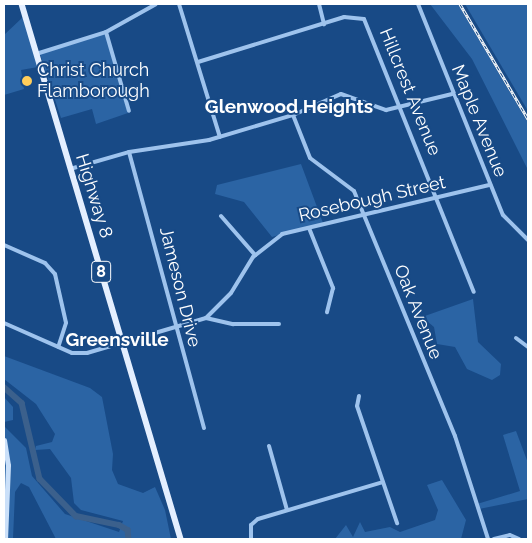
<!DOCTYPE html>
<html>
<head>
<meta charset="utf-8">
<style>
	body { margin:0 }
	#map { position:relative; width:532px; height:543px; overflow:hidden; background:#184a86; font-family:Raleway,sans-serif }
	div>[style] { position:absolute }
	.green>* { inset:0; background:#2b64a4 }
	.river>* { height:5.5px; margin:-2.75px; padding:0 2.75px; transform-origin:2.75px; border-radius:2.75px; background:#3b608c }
	.street>* { height:4px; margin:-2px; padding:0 2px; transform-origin:2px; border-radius:2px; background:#9ec3ed }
	.secondary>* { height:5px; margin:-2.5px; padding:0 2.5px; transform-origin:2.5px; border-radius:2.5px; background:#cbe0f9 }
	.primary>* { height:5.5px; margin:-2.75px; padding:0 2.75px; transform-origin:2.75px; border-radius:2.75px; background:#e4efff }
	.rail>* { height:3px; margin-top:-1.5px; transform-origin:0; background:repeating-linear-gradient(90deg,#184a86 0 4px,#fff 0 8px); box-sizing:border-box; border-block:1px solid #fff }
	.dots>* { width:14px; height:14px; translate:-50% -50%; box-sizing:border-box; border:2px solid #184a86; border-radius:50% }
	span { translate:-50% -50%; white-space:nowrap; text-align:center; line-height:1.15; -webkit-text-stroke:4px #184a86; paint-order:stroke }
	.shield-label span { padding:1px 4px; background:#184a86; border:1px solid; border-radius:4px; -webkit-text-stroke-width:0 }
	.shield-label { font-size:16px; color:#fff; font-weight:700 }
	.poi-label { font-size:18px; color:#fff }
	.left { translate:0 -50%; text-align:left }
	.street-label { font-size:18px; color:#fff }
	.neighbourhood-label { font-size:19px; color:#fff; font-weight:700 }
	.frame { position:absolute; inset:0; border:5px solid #fff; pointer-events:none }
</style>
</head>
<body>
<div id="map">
	<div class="green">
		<div style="clip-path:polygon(430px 4px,458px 4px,528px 123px,528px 170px,472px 59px)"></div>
		<div style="clip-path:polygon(465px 4px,527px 4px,528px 111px)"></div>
		<div style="clip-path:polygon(23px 17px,38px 67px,21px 70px,24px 89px,4px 95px,4px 35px)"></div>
		<div style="clip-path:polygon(105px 33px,128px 113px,96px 124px,92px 109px,61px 118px,40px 54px)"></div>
		<div style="clip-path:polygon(301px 164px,323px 223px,272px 237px,244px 202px,215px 194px,217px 185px)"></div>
		<div style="clip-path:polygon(473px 299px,478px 342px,501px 364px,500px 375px,492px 380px,467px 369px,455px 347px,437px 344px,434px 327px,422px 317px)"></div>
		<div style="clip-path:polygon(4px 356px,90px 388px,102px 397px,113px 454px,112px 470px,118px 484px,143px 493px,155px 487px,165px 510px,171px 539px,56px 539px,29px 487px,21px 483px,15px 492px,13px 539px,4px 539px,4px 426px,26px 448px,32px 476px,65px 514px,119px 532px,123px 521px,81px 510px,74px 503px,71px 478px,50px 449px,35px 450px,36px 446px,52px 442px,55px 434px,36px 404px,4px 379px)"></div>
		<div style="clip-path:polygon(4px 397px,13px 407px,13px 420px,4px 422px)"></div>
		<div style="clip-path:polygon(516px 431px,528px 463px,528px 499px,479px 509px,477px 504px,520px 491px,503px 435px)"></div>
		<div style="clip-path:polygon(442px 480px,466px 520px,461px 539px,335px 539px,346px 525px,353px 537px,360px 522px,365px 532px,390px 527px,400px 532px,435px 520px,438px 510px,427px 485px)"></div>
	</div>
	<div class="river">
		<div style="left:4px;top:387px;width:24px;rotate:42deg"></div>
		<div style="left:22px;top:403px;width:78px;rotate:76.7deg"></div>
		<div style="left:40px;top:479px;width:52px;rotate:45.8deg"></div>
		<div style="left:76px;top:516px;width:44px;rotate:11.8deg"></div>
		<div style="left:119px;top:525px;width:10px;rotate:29deg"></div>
		<div style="left:128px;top:530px;width:9px;rotate:84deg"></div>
	</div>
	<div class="street">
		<div style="left:179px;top:4px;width:139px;rotate:72.9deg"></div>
		<div style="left:319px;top:4px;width:21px;rotate:76deg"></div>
		<div style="left:418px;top:4px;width:227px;rotate:68.1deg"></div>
		<div style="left:503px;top:215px;width:35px;rotate:45deg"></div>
		<div style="left:106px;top:32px;width:82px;rotate:73.8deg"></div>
		<div style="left:36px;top:54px;width:73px;rotate:-17.4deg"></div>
		<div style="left:106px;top:32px;width:57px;rotate:-29.2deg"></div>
		<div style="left:198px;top:62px;width:153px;rotate:-17.1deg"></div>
		<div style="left:344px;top:17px;width:20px;rotate:6deg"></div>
		<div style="left:364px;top:19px;width:294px;rotate:68.1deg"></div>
		<div style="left:293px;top:115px;width:46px;rotate:68.4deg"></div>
		<div style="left:310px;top:158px;width:55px;rotate:36.9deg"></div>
		<div style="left:354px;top:191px;width:265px;rotate:67.6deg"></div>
		<div style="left:455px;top:436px;width:108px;rotate:72.2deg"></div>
		<div style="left:129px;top:152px;width:286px;rotate:74.8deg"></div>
		<div style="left:70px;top:169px;width:61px;rotate:-16.1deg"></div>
		<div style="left:129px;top:152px;width:81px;rotate:-8.5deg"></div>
		<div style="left:209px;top:140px;width:88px;rotate:-16.6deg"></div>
		<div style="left:293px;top:115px;width:52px;rotate:-23.6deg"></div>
		<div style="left:341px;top:94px;width:48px;rotate:19.6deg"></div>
		<div style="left:386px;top:110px;width:68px;rotate:-13.6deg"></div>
		<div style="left:221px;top:216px;width:52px;rotate:48.9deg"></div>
		<div style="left:309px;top:228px;width:65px;rotate:68.2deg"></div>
		<div style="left:333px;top:288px;width:25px;rotate:104deg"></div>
		<div style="left:4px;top:245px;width:45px;rotate:23.7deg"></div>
		<div style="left:45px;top:263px;width:15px;rotate:48deg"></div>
		<div style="left:55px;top:274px;width:50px;rotate:77.3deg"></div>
		<div style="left:66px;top:323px;width:25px;rotate:108deg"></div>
		<div style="left:206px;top:318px;width:28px;rotate:13deg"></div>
		<div style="left:233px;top:324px;width:46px"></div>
		<div style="left:4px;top:323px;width:74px;rotate:23.8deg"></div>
		<div style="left:72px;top:353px;width:15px"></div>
		<div style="left:87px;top:353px;width:124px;rotate:-16.4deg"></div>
		<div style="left:206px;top:318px;width:35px;rotate:-45deg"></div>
		<div style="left:231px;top:293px;width:42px;rotate:-58.6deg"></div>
		<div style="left:253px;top:257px;width:37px;rotate:-38deg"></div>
		<div style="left:282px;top:234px;width:214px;rotate:-13.3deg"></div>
		<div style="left:516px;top:338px;width:15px;rotate:37deg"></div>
		<div style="left:359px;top:396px;width:10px;rotate:101deg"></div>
		<div style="left:357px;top:406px;width:124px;rotate:71.1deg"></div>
		<div style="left:269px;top:446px;width:66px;rotate:74.3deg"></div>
		<div style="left:251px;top:539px;width:14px;rotate:-90deg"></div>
		<div style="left:251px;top:525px;width:9px;rotate:-41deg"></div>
		<div style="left:258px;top:519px;width:130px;rotate:-16.5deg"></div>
		<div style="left:494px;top:539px;width:16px;rotate:-14deg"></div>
		<div style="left:510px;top:535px;width:10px;rotate:24deg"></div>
	</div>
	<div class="secondary">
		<div style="left:4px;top:440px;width:25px;rotate:81deg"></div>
		<div style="left:8px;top:465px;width:74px;rotate:92.3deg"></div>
	</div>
	<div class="primary">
		<div style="left:22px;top:4px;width:558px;rotate:73.45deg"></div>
	</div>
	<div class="rail">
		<div style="left:460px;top:4px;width:134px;rotate:59.4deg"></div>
	</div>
	<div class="dots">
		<div style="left:27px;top:81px;background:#ffcd5a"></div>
	</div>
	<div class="shield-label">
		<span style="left:101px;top:272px">8</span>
	</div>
	<div class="poi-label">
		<span class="left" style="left:37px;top:81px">Christ Church<br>Flamborough</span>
	</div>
	<div class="street-label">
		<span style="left:410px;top:92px;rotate:68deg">Hillcrest Avenue</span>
		<span style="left:479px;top:121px;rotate:68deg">Maple Avenue</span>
		<span style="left:94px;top:196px;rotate:73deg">Highway 8</span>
		<span style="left:372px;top:199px;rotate:-13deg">Rosebough Street</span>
		<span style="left:180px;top:287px;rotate:76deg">Jameson Drive</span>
		<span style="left:418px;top:312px;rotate:68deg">Oak Avenue</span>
	</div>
	<div class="neighbourhood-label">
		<span style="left:289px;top:107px">Glenwood Heights</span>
		<span style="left:117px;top:340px">Greensville</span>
	</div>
	<div class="frame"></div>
</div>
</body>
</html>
